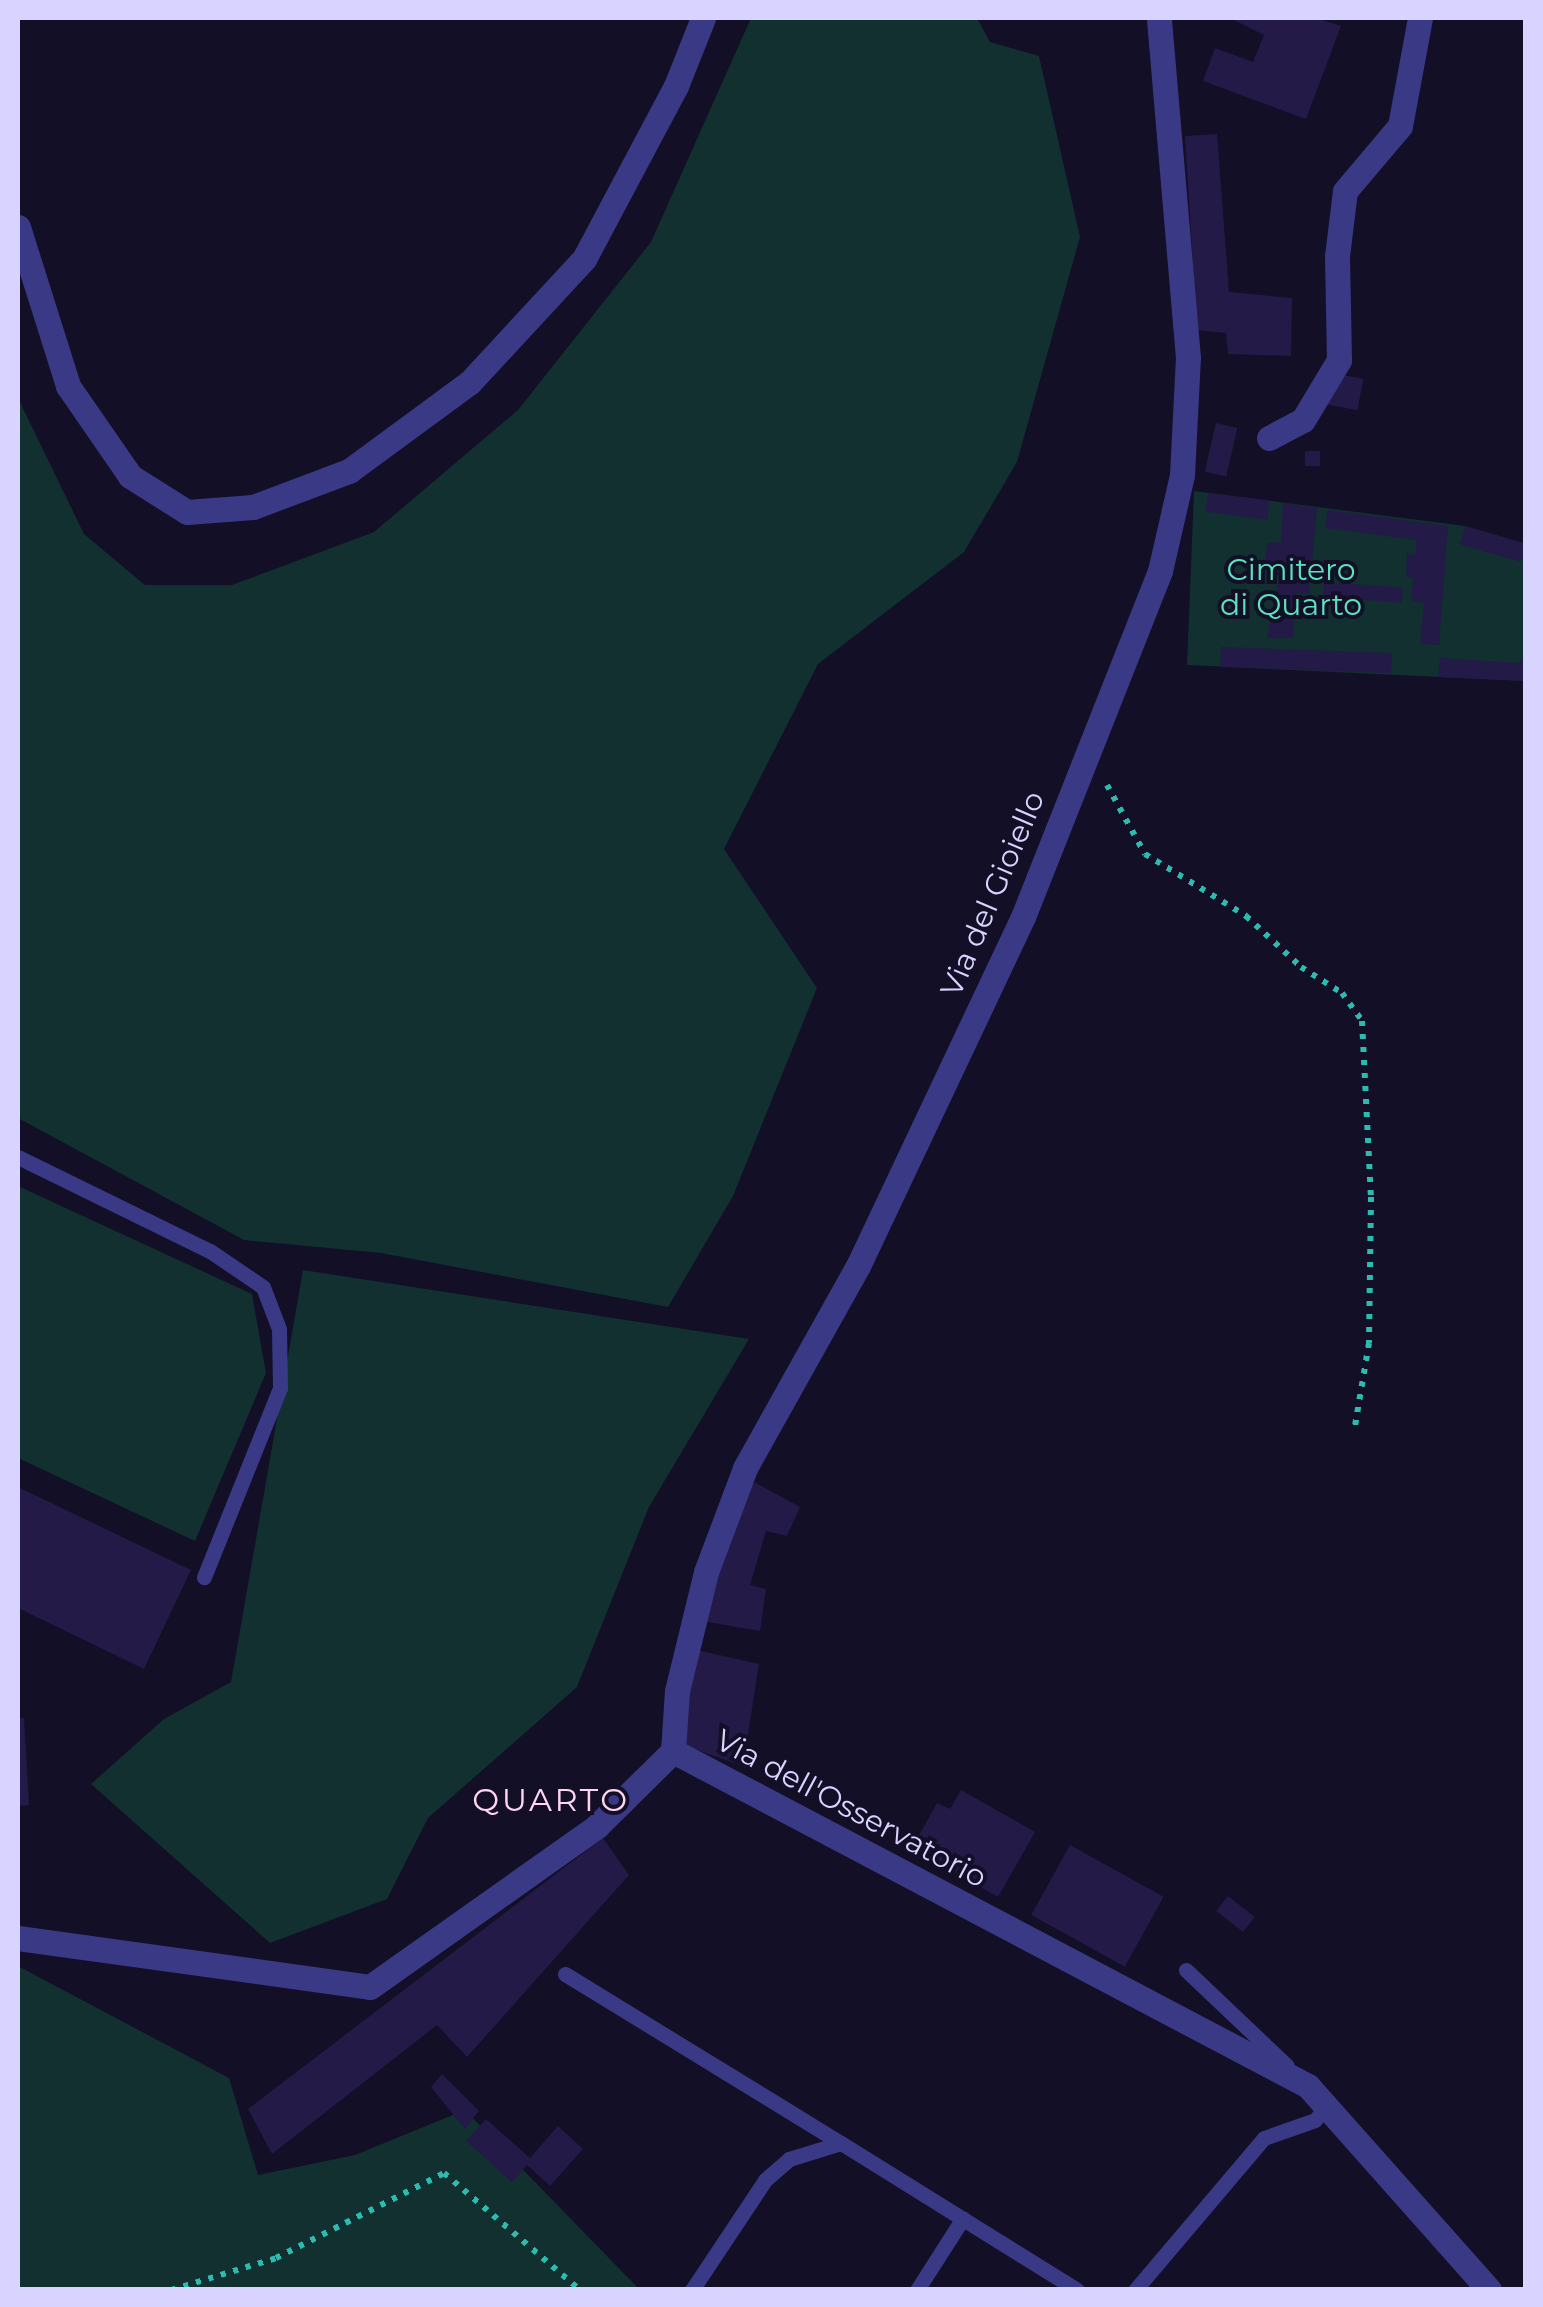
<!DOCTYPE html>
<html>
<head>
<meta charset="utf-8">
<style>
	body { margin:0 }
	#map { position:relative; width:1543px; height:2307px; overflow:hidden; background:#120f26; font-family:Montserrat,sans-serif }
	div>[style] { position:absolute }
	.green>* { inset:0; background:#11302f }
	.building>* { inset:0; background:#231a48; transform-origin:0 0 }
	.path>* { height:6px; margin-top:-3px; transform-origin:0; background:repeating-linear-gradient(90deg,#2cbbb0 0 5px,transparent 0 13px) }
	.service>* { height:15px; margin:-7.5px; padding:0 7.5px; transform-origin:7.5px; border-radius:7.5px; background:#3a3986 }
	.minor>* { height:25px; margin:-12.5px; padding:0 12.5px; transform-origin:12.5px; border-radius:12.5px; background:#3a3986 }
	span { translate:-50% -50%; white-space:nowrap; text-align:center; line-height:1.15; -webkit-text-stroke:8px #120f26; paint-order:stroke }
	.park-label { font-size:30px; color:#5ce2bf }
	.street-label { font-size:30px; color:#d8d4ff }
	.neighbourhood-label { font-size:32px; color:#ffd6f1; letter-spacing:2.5px }
	.frame { position:absolute; inset:0; border:20px solid #d8d4ff; pointer-events:none }
</style>
</head>
<body>
<div id="map">
	<div class="green">
		<div style="clip-path:polygon(751px 18px,977px 18px,990px 42px,1039px 56px,1080px 237px,1017px 462px,964px 552px,818px 664px,724px 849px,817px 988px,733px 1196px,668px 1307px,381px 1253px,244px 1240px,18px 1118px,18px 398px,84px 534px,145px 585px,232px 585px,374px 532px,518px 410px,651px 242px)"></div>
		<div style="clip-path:polygon(1194px 491px,1465px 526px,1525px 544px,1525px 681px,1187px 665px)"></div>
		<div style="clip-path:polygon(18px 1186px,252px 1294px,266px 1373px,195px 1541px,18px 1458px)"></div>
		<div style="clip-path:polygon(303px 1270px,749px 1339px,649px 1507px,577px 1687px,428px 1818px,387px 1899px,270px 1943px,91px 1784px,164px 1719px,231px 1682px)"></div>
		<div style="clip-path:polygon(18px 1966px,229px 2078px,258px 2175px,355px 2155px,465px 2110px,639px 2289px,18px 2289px)"></div>
	</div>
	<div class="building">
		<div style="clip-path:polygon(1230px 18px,1317px 18px,1341px 26px,1306px 119px,1203px 81px,1215px 48px,1253px 62px,1264px 35px)"></div>
		<div style="clip-path:polygon(1217px 134px,1229px 292px,1292px 298px,1291px 356px,1228px 354px,1226px 333px,1197px 330px,1185px 136px)"></div>
		<div style="left:1333px;top:373px;width:31px;height:32px;rotate:11deg"></div>
		<div style="left:1216px;top:423px;width:22px;height:50px;rotate:13deg"></div>
		<div style="left:1305px;top:451px;width:15px;height:15px"></div>
		<div style="left:1208px;top:493px;width:62px;height:19px;rotate:7deg"></div>
		<div style="clip-path:polygon(1283px 503px,1317px 508px,1309px 594px,1296px 594px,1293px 638px,1267px 638px,1281px 568px,1265px 566px,1267px 543px,1281px 542px)"></div>
		<div style="clip-path:polygon(1328px 510px,1448px 526px,1439px 645px,1420px 644px,1424px 603px,1411px 601px,1413px 578px,1406px 577px,1407px 553px,1415px 555px,1417px 540px,1325px 528px)"></div>
		<div style="left:1465px;top:526px;width:64px;height:19px;rotate:16deg"></div>
		<div style="left:1324px;top:582px;width:79px;height:15px;rotate:4deg"></div>
		<div style="left:1221px;top:647px;width:171px;height:20px;rotate:2deg"></div>
		<div style="clip-path:polygon(1526px 653px,1526px 681px,1438px 677px,1440px 658px,1519px 663px)"></div>
		<div style="clip-path:polygon(754px 1482px,800px 1507px,787px 1536px,766px 1531px,750px 1585px,766px 1589px,760px 1631px,702px 1621px,733px 1516px)"></div>
		<div style="clip-path:polygon(18px 1487px,191px 1570px,144px 1669px,18px 1608px)"></div>
		<div style="clip-path:polygon(697px 1650px,759px 1664px,743px 1766px,680px 1744px)"></div>
		<div style="clip-path:polygon(18px 1718px,24px 1718px,29px 1805px,18px 1806px)"></div>
		<div style="clip-path:polygon(961px 1790px,1035px 1832px,998px 1897px,912px 1848px,937px 1803px,950px 1809px)"></div>
		<div style="clip-path:polygon(603px 1838px,629px 1875px,467px 2057px,437px 2025px,272px 2154px,248px 2109px)"></div>
		<div style="left:1070px;top:1845px;width:107px;height:80px;rotate:29deg"></div>
		<div style="left:1228px;top:1896px;width:34px;height:19px;rotate:38deg"></div>
		<div style="clip-path:polygon(442px 2074px,479px 2111px,465px 2129px,431px 2087px)"></div>
		<div style="clip-path:polygon(486px 2119px,530px 2158px,558px 2126px,583px 2149px,550px 2186px,527px 2165px,512px 2182px,466px 2141px)"></div>
	</div>
	<div class="path">
		<div style="left:1107px;top:785px;width:79px;rotate:61.2deg"></div>
		<div style="left:1145px;top:854px;width:119px;rotate:31.5deg"></div>
		<div style="left:1246px;top:916px;width:75px;rotate:42.8deg"></div>
		<div style="left:1301px;top:967px;width:49px;rotate:32.4deg"></div>
		<div style="left:1342px;top:993px;width:34px;rotate:54deg"></div>
		<div style="left:1362px;top:1021px;width:176px;rotate:87.1deg"></div>
		<div style="left:1371px;top:1197px;width:146px;rotate:90.8deg"></div>
		<div style="left:1369px;top:1343px;width:90px;rotate:99.6deg"></div>
		<div style="left:171px;top:2290px;width:110px;rotate:-16.9deg"></div>
		<div style="left:276px;top:2258px;width:188px;rotate:-26.8deg"></div>
		<div style="left:444px;top:2173px;width:179px;rotate:40.7deg"></div>
	</div>
	<div class="service">
		<div style="left:18px;top:1157px;width:214px;rotate:26.1deg"></div>
		<div style="left:210px;top:1251px;width:64px;rotate:34.2deg"></div>
		<div style="left:263px;top:1287px;width:45px;rotate:69.1deg"></div>
		<div style="left:279px;top:1329px;width:59px;rotate:89deg"></div>
		<div style="left:280px;top:1388px;width:204px;rotate:111.9deg"></div>
		<div style="left:1186px;top:1970px;width:139px;rotate:43.5deg"></div>
		<div style="left:565px;top:1974px;width:324px;rotate:31.5deg"></div>
		<div style="left:692px;top:2290px;width:132px;rotate:-56.4deg"></div>
		<div style="left:765px;top:2180px;width:32px;rotate:-41deg"></div>
		<div style="left:789px;top:2159px;width:54px;rotate:-17.1deg"></div>
		<div style="left:841px;top:2143px;width:278px;rotate:31.9deg"></div>
		<div style="left:917px;top:2290px;width:85px;rotate:-57.4deg"></div>
		<div style="left:1135px;top:2290px;width:199px;rotate:-49.7deg"></div>
		<div style="left:1264px;top:2138px;width:54px;rotate:-19.4deg"></div>
		<div style="left:1315px;top:2120px;width:16px;rotate:-50deg"></div>
	</div>
	<div class="minor">
		<div style="left:18px;top:227px;width:167px;rotate:72.5deg"></div>
		<div style="left:68px;top:386px;width:109px;rotate:55.4deg"></div>
		<div style="left:130px;top:476px;width:67px;rotate:32.3deg"></div>
		<div style="left:187px;top:512px;width:66px;rotate:-4.3deg"></div>
		<div style="left:253px;top:507px;width:103px;rotate:-20.6deg"></div>
		<div style="left:349px;top:471px;width:150px;rotate:-36.3deg"></div>
		<div style="left:470px;top:382px;width:168px;rotate:-47.2deg"></div>
		<div style="left:584px;top:259px;width:196px;rotate:-62deg"></div>
		<div style="left:676px;top:86px;width:73px;rotate:-68.3deg"></div>
		<div style="left:1269px;top:438px;width:38px;rotate:-28deg"></div>
		<div style="left:1303px;top:420px;width:70px;rotate:-59deg"></div>
		<div style="left:1339px;top:360px;width:104px;rotate:-91.1deg"></div>
		<div style="left:1337px;top:256px;width:65px;rotate:-83deg"></div>
		<div style="left:1345px;top:191px;width:85px;rotate:-49.8deg"></div>
		<div style="left:1400px;top:126px;width:110px;rotate:-79.5deg"></div>
		<div style="left:673px;top:1751px;width:60px;rotate:-86.2deg"></div>
		<div style="left:677px;top:1691px;width:122px;rotate:-76.3deg"></div>
		<div style="left:706px;top:1572px;width:111px;rotate:-69.4deg"></div>
		<div style="left:745px;top:1468px;width:231px;rotate:-60.8deg"></div>
		<div style="left:858px;top:1266px;width:386px;rotate:-64.7deg"></div>
		<div style="left:1023px;top:917px;width:372px;rotate:-68.4deg"></div>
		<div style="left:1160px;top:571px;width:98px;rotate:-77.1deg"></div>
		<div style="left:1182px;top:475px;width:117px;rotate:-87.1deg"></div>
		<div style="left:1188px;top:358px;width:341px;rotate:-94.9deg"></div>
		<div style="left:18px;top:1938px;width:355px;rotate:7.9deg"></div>
		<div style="left:370px;top:1987px;width:278px;rotate:-35.3deg"></div>
		<div style="left:597px;top:1826px;width:107px;rotate:-44.6deg"></div>
		<div style="left:673px;top:1751px;width:718px;rotate:27.81deg"></div>
		<div style="left:1308px;top:2086px;width:273px;rotate:48.4deg"></div>
	</div>
	<div class="park-label">
		<span style="left:1291px;top:587px">Cimitero<br>di Quarto</span>
	</div>
	<div class="street-label">
		<span style="left:993px;top:894px;rotate:-67deg">Via del Gioiello</span>
		<span style="left:851px;top:1809px;rotate:28deg">Via dell'Osservatorio</span>
	</div>
	<div class="neighbourhood-label">
		<span style="left:551px;top:1800px">QUARTO</span>
	</div>
	<div class="frame"></div>
</div>
</body>
</html>
